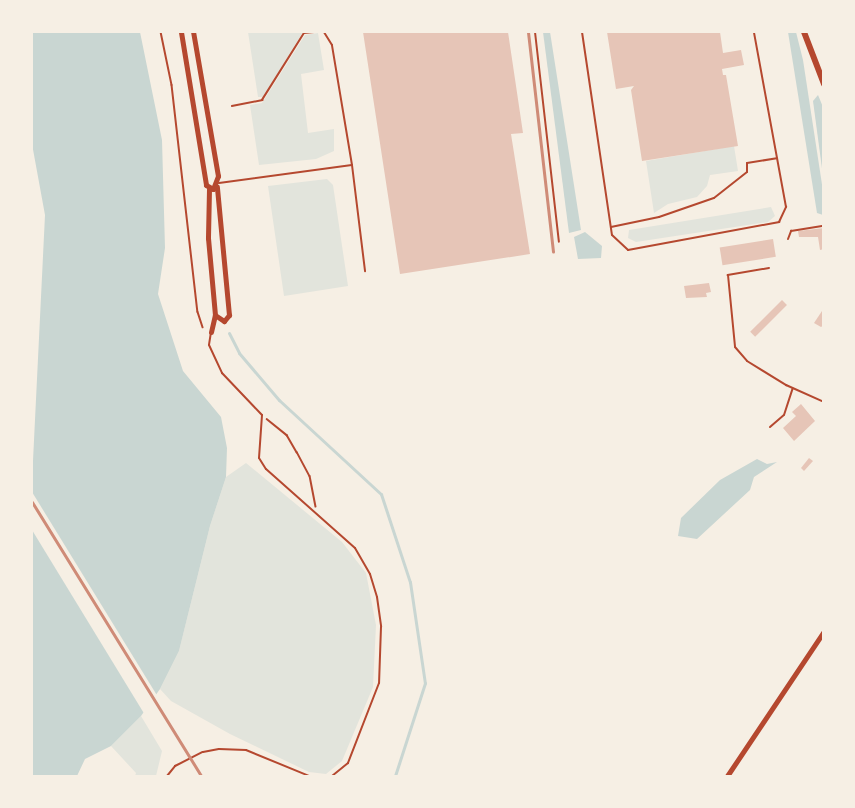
<!DOCTYPE html>
<html>
<head>
<meta charset="utf-8">
<style>
	body { margin:0 }
	#map { position:relative; width:855px; height:808px; overflow:hidden; background:#f6efe4; font-family:Poppins,sans-serif }
	div>[style] { position:absolute }
	.green>* { inset:0; background:#e2e4dc }
	.water>* { inset:0; background:#c9d6d2 }
	.pier>* { inset:0; background:#f6efe4 }
	.stream>* { height:3px; margin:-1.5px; padding:0 1.5px; transform-origin:1.5px; border-radius:1.5px; background:#c9d6d2 }
	.building>* { inset:0; background:#e6c5b7; transform-origin:0 0 }
	.path>* { height:1.5px; margin:-0.75px; padding:0 0.75px; transform-origin:0.75px; border-radius:0.75px; background:#b5482f }
	.service>* { height:2px; margin:-1px; padding:0 1px; transform-origin:1px; border-radius:1px; background:#b5482f }
	.minor>* { height:5px; margin:-2.5px; padding:0 2.5px; transform-origin:2.5px; border-radius:2.5px; background:#b5482f }
	.tertiary>* { height:6px; margin:-3px; padding:0 3px; transform-origin:3px; border-radius:3px; background:#b5482f }
	.rail>* { height:3px; margin:-1.5px; padding:0 1.5px; transform-origin:1.5px; border-radius:1.5px; background:#cf8b77 }
	span { translate:-50% -50%; white-space:nowrap; text-align:center; line-height:1.15; -webkit-text-stroke:6px #f6efe4; paint-order:stroke }
	.frame { position:absolute; inset:0; border:33px solid #f6efe4; pointer-events:none }
</style>
</head>
<body>
<div id="map">
	<div class="green">
		<div style="clip-path:polygon(248px 32px,303px 32px,263px 97px,258px 97px)"></div>
		<div style="clip-path:polygon(318px 33px,324px 70px,301px 74px,308px 133px,334px 129px,334px 151px,316px 159px,259px 165px,250px 105px,262px 103px,305px 35px)"></div>
		<div style="clip-path:polygon(734px 146px,738px 171px,710px 175px,707px 186px,697px 197px,668px 204px,654px 213px,646px 161px)"></div>
		<div style="clip-path:polygon(327px 179px,333px 185px,348px 286px,284px 296px,268px 186px)"></div>
		<div style="clip-path:polygon(771px 207px,775px 216px,768px 222px,636px 242px,628px 238px,629px 230px)"></div>
		<div style="clip-path:polygon(246px 463px,342px 542px,366px 573px,376px 625px,373px 687px,342px 761px,326px 774px,309px 772px,230px 734px,171px 701px,160px 689px,179px 651px,210px 526px,226px 477px)"></div>
		<div style="clip-path:polygon(141px 716px,162px 751px,156px 776px,135px 776px,136px 773px,111px 746px)"></div>
	</div>
	<div class="water">
		<div style="clip-path:polygon(32px 32px,140px 32px,162px 140px,165px 248px,158px 294px,183px 371px,221px 417px,227px 448px,226px 477px,210px 526px,179px 651px,160px 689px,141px 716px,111px 746px,85px 759px,77px 776px,32px 776px,32px 481px,45px 215px,32px 144px)"></div>
		<div style="clip-path:polygon(543px 32px,550px 32px,581px 230px,569px 233px)"></div>
		<div style="clip-path:polygon(788px 32px,796px 32px,803px 60px,823px 191px,823px 215px,817px 213px)"></div>
		<div style="clip-path:polygon(818px 95px,823px 107px,823px 176px,813px 101px)"></div>
		<div style="clip-path:polygon(585px 232px,602px 246px,601px 258px,578px 259px,574px 237px)"></div>
		<div style="clip-path:polygon(757px 459px,767px 464px,777px 462px,754px 477px,750px 490px,697px 539px,678px 536px,681px 518px,720px 480px)"></div>
	</div>
	<div class="pier">
		<div style="clip-path:polygon(32px 492px,158px 697px,145px 715px,32px 530px)"></div>
	</div>
	<div class="stream">
		<div style="left:229px;top:333px;width:22px;rotate:63deg"></div>
		<div style="left:239px;top:353px;width:62px;rotate:49.6deg"></div>
		<div style="left:279px;top:400px;width:139px;rotate:42.7deg"></div>
		<div style="left:381px;top:494px;width:93px;rotate:71.8deg"></div>
		<div style="left:410px;top:582px;width:102px;rotate:81.6deg"></div>
		<div style="left:425px;top:683px;width:98px;rotate:107.9deg"></div>
	</div>
	<div class="building">
		<div style="clip-path:polygon(363px 32px,508px 32px,523px 133px,511px 134px,530px 254px,400px 274px)"></div>
		<div style="clip-path:polygon(607px 32px,720px 32px,723px 53px,741px 50px,744px 65px,722px 69px,723px 75px,726px 75px,738px 146px,642px 161px,631px 90px,634px 86px,616px 89px)"></div>
		<div style="clip-path:polygon(824px 228px,824px 249px,820px 250px,818px 237px,799px 237px,798px 231px)"></div>
		<div style="left:773px;top:239px;width:18px;height:54px;rotate:81deg"></div>
		<div style="clip-path:polygon(709px 283px,711px 292px,706px 293px,707px 297px,686px 298px,684px 286px)"></div>
		<div style="left:782px;top:300px;width:7px;height:45px;rotate:45deg"></div>
		<div style="clip-path:polygon(824px 308px,824px 325px,821px 327px,814px 323px)"></div>
		<div style="clip-path:polygon(801px 404px,815px 421px,794px 441px,783px 428px,796px 416px,792px 412px)"></div>
		<div style="clip-path:polygon(809px 458px,813px 461px,804px 471px,801px 468px)"></div>
	</div>
	<div class="path">
		<div style="left:161px;top:32px;width:54px;rotate:78.3deg"></div>
		<div style="left:172px;top:85px;width:228px;rotate:83.5deg"></div>
		<div style="left:198px;top:312px;width:16px;rotate:72deg"></div>
		<div style="left:232px;top:106px;width:31px;rotate:-11deg"></div>
		<div style="left:262px;top:100px;width:79px;rotate:-57.9deg"></div>
		<div style="left:304px;top:33px;width:10px;rotate:-6deg"></div>
		<div style="left:267px;top:419px;width:26px;rotate:39deg"></div>
		<div style="left:287px;top:435px;width:20px;rotate:60deg"></div>
		<div style="left:297px;top:452px;width:27px;rotate:62deg"></div>
		<div style="left:310px;top:476px;width:31px;rotate:79deg"></div>
	</div>
	<div class="service">
		<div style="left:535px;top:32px;width:211px;rotate:83.5deg"></div>
		<div style="left:582px;top:32px;width:205px;rotate:81.6deg"></div>
		<div style="left:612px;top:235px;width:22px;rotate:43deg"></div>
		<div style="left:628px;top:250px;width:154px;rotate:-10.5deg"></div>
		<div style="left:779px;top:222px;width:17px;rotate:-65deg"></div>
		<div style="left:786px;top:207px;width:178px;rotate:-100.4deg"></div>
		<div style="left:352px;top:165px;width:107px;rotate:83deg"></div>
		<div style="left:219px;top:183px;width:134px;rotate:-7.7deg"></div>
		<div style="left:352px;top:165px;width:122px;rotate:-99.5deg"></div>
		<div style="left:332px;top:45px;width:15px;rotate:-122deg"></div>
		<div style="left:611px;top:227px;width:49px;rotate:-11.8deg"></div>
		<div style="left:659px;top:217px;width:58px;rotate:-19.1deg"></div>
		<div style="left:714px;top:198px;width:42px;rotate:-38.2deg"></div>
		<div style="left:747px;top:172px;width:9px;rotate:-90deg"></div>
		<div style="left:747px;top:163px;width:30px;rotate:-9deg"></div>
		<div style="left:788px;top:239px;width:9px;rotate:-69deg"></div>
		<div style="left:791px;top:231px;width:33px;rotate:-9deg"></div>
		<div style="left:769px;top:268px;width:42px;rotate:170.3deg"></div>
		<div style="left:728px;top:275px;width:72px;rotate:84.4deg"></div>
		<div style="left:735px;top:347px;width:18px;rotate:49deg"></div>
		<div style="left:747px;top:361px;width:46px;rotate:31.6deg"></div>
		<div style="left:786px;top:385px;width:42px;rotate:24.1deg"></div>
		<div style="left:211px;top:332px;width:13px;rotate:99deg"></div>
		<div style="left:209px;top:345px;width:31px;rotate:65deg"></div>
		<div style="left:222px;top:373px;width:58px;rotate:46.4deg"></div>
		<div style="left:262px;top:415px;width:43px;rotate:94deg"></div>
		<div style="left:259px;top:458px;width:13px;rotate:58deg"></div>
		<div style="left:266px;top:469px;width:119px;rotate:41.6deg"></div>
		<div style="left:355px;top:548px;width:30px;rotate:60deg"></div>
		<div style="left:370px;top:574px;width:24px;rotate:73deg"></div>
		<div style="left:377px;top:597px;width:30px;rotate:82deg"></div>
		<div style="left:381px;top:627px;width:56px;rotate:92deg"></div>
		<div style="left:379px;top:683px;width:86px;rotate:111.2deg"></div>
		<div style="left:348px;top:763px;width:21px;rotate:141deg"></div>
		<div style="left:770px;top:427px;width:18px;rotate:-41deg"></div>
		<div style="left:784px;top:415px;width:28px;rotate:-72deg"></div>
		<div style="left:167px;top:776px;width:13px;rotate:-51deg"></div>
		<div style="left:175px;top:766px;width:31px;rotate:-27deg"></div>
		<div style="left:203px;top:752px;width:16px;rotate:-11deg"></div>
		<div style="left:219px;top:749px;width:27px;rotate:2deg"></div>
		<div style="left:246px;top:750px;width:68px;rotate:22.4deg"></div>
	</div>
	<div class="minor">
		<div style="left:181px;top:32px;width:155px;rotate:80.7deg"></div>
		<div style="left:206px;top:185px;width:8px;rotate:30deg"></div>
		<div style="left:213px;top:189px;width:14px;rotate:-69deg"></div>
		<div style="left:218px;top:176px;width:146px;rotate:-99.8deg"></div>
		<div style="left:209px;top:189px;width:49px;rotate:91.2deg"></div>
		<div style="left:208px;top:238px;width:77px;rotate:84.8deg"></div>
		<div style="left:215px;top:315px;width:11px;rotate:34deg"></div>
		<div style="left:224px;top:321px;width:8px;rotate:-50deg"></div>
		<div style="left:229px;top:315px;width:129px;rotate:-95.4deg"></div>
		<div style="left:211px;top:332px;width:17px;rotate:-77deg"></div>
		<div style="left:727px;top:776px;width:174px;rotate:-56.2deg"></div>
	</div>
	<div class="tertiary">
		<div style="left:804px;top:32px;width:56px;rotate:69deg"></div>
	</div>
	<div class="rail">
		<div style="left:528px;top:32px;width:221px;rotate:83.5deg"></div>
		<div style="left:32px;top:502px;width:322px;rotate:58.3deg"></div>
	</div>
	<div class="frame"></div>
</div>
</body>
</html>
